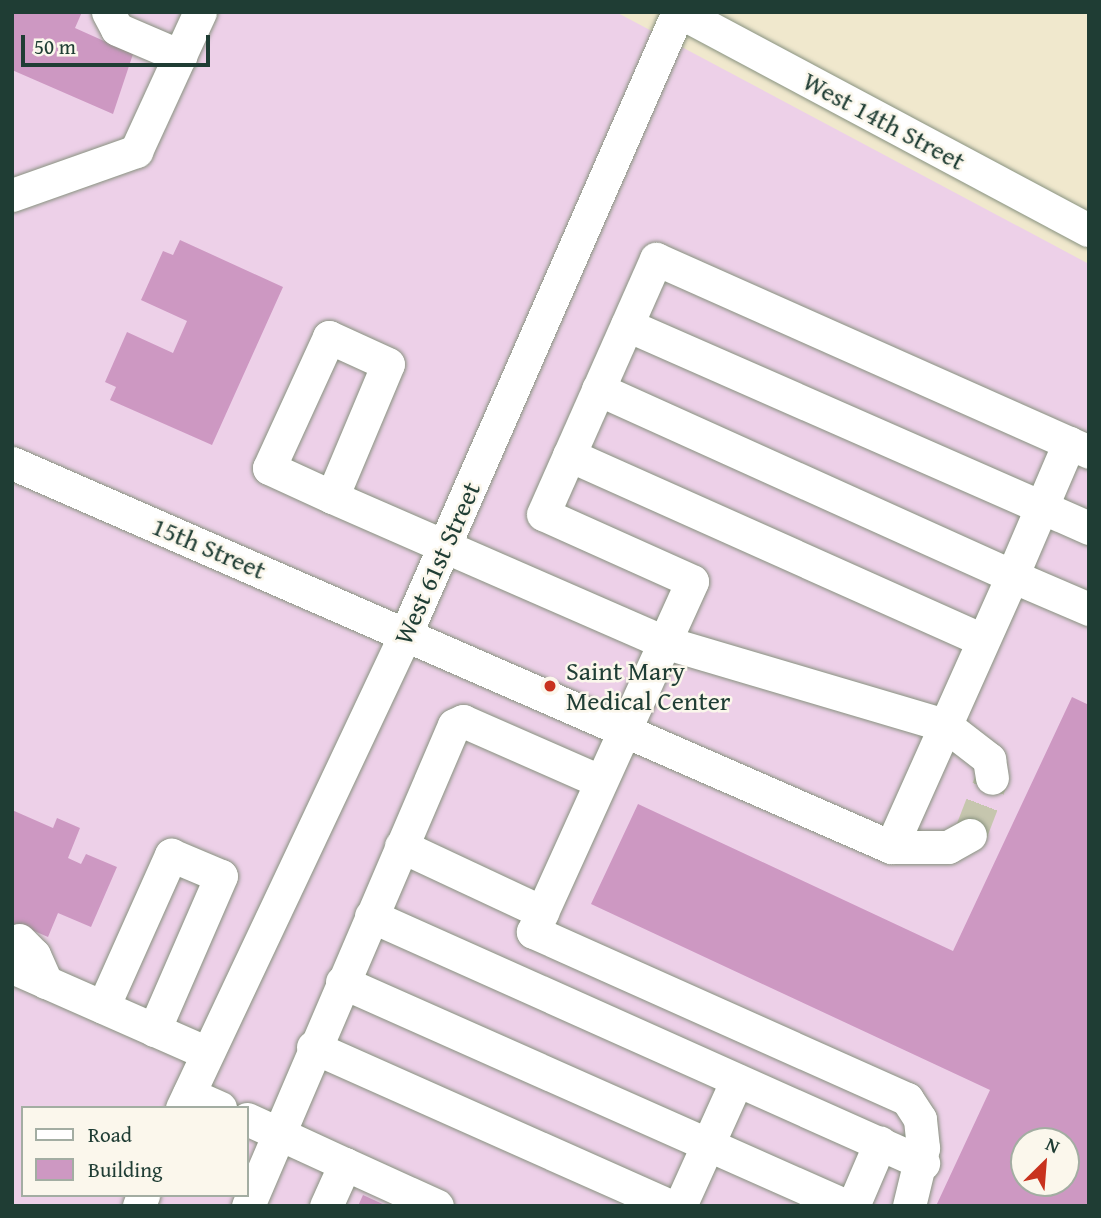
<!DOCTYPE html>
<html>
<head>
<meta charset="utf-8">
<style>
	body { margin:0 }
	#map { position:relative; width:1101px; height:1218px; overflow:hidden; background:#f0e8cd; font-family:"Gentium Book Plus",serif }
	div>[style] { position:absolute }
	.built>* { inset:0; background:#edd0e8 }
	.building>* { inset:0; background:#cd98c2 }
	.minor-tunnel>* { height:33px; margin-top:-16.5px; transform-origin:0; background:repeating-linear-gradient(90deg,#c6c6ae 0 33px,transparent 0 50px) }
	.roads { filter:drop-shadow(0 0 2px #889280) drop-shadow(0 0 2px #889280) }
	.minor>* { height:33px; margin:-16.5px; padding:0 16.5px; transform-origin:16.5px; border-radius:16.5px; background:#fff }
	.dots>* { width:19px; height:19px; translate:-50% -50%; box-sizing:border-box; border:4px solid #fbf7ec; border-radius:50% }
	span { translate:-50% -50%; white-space:nowrap; text-align:center; line-height:1.15; -webkit-text-stroke:5px #fbf7ec; paint-order:stroke }
	.street-label { font-size:26px; color:#1f3d34 }
	.poi-label { font-size:26px; color:#1f3d34 }
	.left { translate:0 -50%; text-align:left }
	.frame { position:absolute; inset:0; border:14px solid #1f3d34; pointer-events:none }
	.legend { position:absolute; left:21px; top:1106px; width:228px; height:91px; box-sizing:border-box; background:#fbf7ec; border:2px solid #a3ada2; margin:0; padding:9px 12px; list-style:none; font-size:21px; color:#1f3d34 }
	.legend li { display:flex; align-items:center; gap:14px; height:35px }
	.legend b { width:35px; border:2px solid #a3ada2 }
	.north { position:absolute; left:1010px; top:1127px; width:70px; height:70px; box-sizing:border-box; background:#fbf7ec; border:2px solid #a3ada2; border-radius:50%; rotate:25deg; font-size:19px; font-weight:700; line-height:28px; text-align:center; color:#1f3d34 }
	.north::after { content:''; display:block; margin:auto; width:24px; height:32px; background:#c8321e; clip-path:polygon(50% 0,100% 100%,50% 72%,0 100%) }
	.scale { position:absolute; left:21px; top:35px; width:189px; height:32px; box-sizing:border-box; border:4px solid #1f3d34; border-top:0; padding-left:9px; font-size:21px; line-height:24px; white-space:nowrap; color:#1f3d34; -webkit-text-stroke:5px #fbf7ec; paint-order:stroke }
</style>
</head>
<body>
<div id="map">
	<div class="built">
		<div style="clip-path:polygon(evenodd,12px 12px,616px 12px,1089px 264px,1089px 1206px,12px 1206px,12px 12px,23px 1108px,247px 1108px,247px 1195px,23px 1195px,23px 1108px,12px 12px,1024px 1141px,1066px 1141px,1066px 1183px,1024px 1183px,1024px 1141px)"></div>
	</div>
	<div class="building">
		<div style="clip-path:polygon(12px 12px,82px 12px,75px 28px,133px 54px,113px 114px,12px 70px)"></div>
		<div style="clip-path:polygon(180px 240px,283px 287px,212px 445px,110px 400px,116px 387px,105px 382px,127px 332px,173px 353px,187px 321px,141px 300px,163px 251px,173px 255px)"></div>
		<div style="clip-path:polygon(evenodd,1072px 697px,1089px 705px,1089px 1206px,936px 1206px,990px 1090px,591px 904px,638px 804px,953px 951px,1072px 697px,1024px 1141px,1066px 1141px,1066px 1183px,1024px 1183px,1024px 1141px)"></div>
		<div style="clip-path:polygon(12px 810px,53px 828px,57px 818px,80px 828px,68px 858px,81px 864px,86px 854px,117px 867px,91px 927px,58px 913px,48px 937px,25px 927px,12px 956px)"></div>
		<div style="clip-path:polygon(363px 1195px,387px 1206px,358px 1206px)"></div>
	</div>
	<div class="minor-tunnel">
		<div style="left:970px;top:835px;width:61px;rotate:-68.9deg"></div>
	</div>
	<div class="roads">
		<div class="minor">
			<div style="left:108px;top:12px;width:19px;rotate:62deg"></div>
			<div style="left:117px;top:29px;width:69px;rotate:23.2deg"></div>
			<div style="left:680px;top:12px;width:463px;rotate:28.1deg"></div>
			<div style="left:12px;top:195px;width:132px;rotate:-19.5deg"></div>
			<div style="left:136px;top:151px;width:153px;rotate:-65.3deg"></div>
			<div style="left:627px;top:325px;width:505px;rotate:23.72deg"></div>
			<div style="left:598px;top:389px;width:454px;rotate:24.3deg"></div>
			<div style="left:1012px;top:576px;width:145px;rotate:-66.8deg"></div>
			<div style="left:569px;top:455px;width:453px;rotate:24.1deg"></div>
			<div style="left:12px;top:463px;width:959px;rotate:23.6deg"></div>
			<div style="left:891px;top:847px;width:57px"></div>
			<div style="left:948px;top:847px;width:25px;rotate:-29deg"></div>
			<div style="left:332px;top:497px;width:144px;rotate:-67.2deg"></div>
			<div style="left:388px;top:364px;width:65px;rotate:-155.4deg"></div>
			<div style="left:329px;top:337px;width:144px;rotate:114.6deg"></div>
			<div style="left:269px;top:468px;width:69px;rotate:24.7deg"></div>
			<div style="left:332px;top:497px;width:122px;rotate:23.6deg"></div>
			<div style="left:444px;top:546px;width:240px;rotate:23.6deg"></div>
			<div style="left:664px;top:642px;width:293px;rotate:16.5deg"></div>
			<div style="left:945px;top:725px;width:56px;rotate:37.7deg"></div>
			<div style="left:989px;top:759px;width:19px;rotate:81deg"></div>
			<div style="left:401px;top:846px;width:156px;rotate:25.1deg"></div>
			<div style="left:891px;top:847px;width:297px;rotate:-65.9deg"></div>
			<div style="left:1012px;top:576px;width:84px;rotate:23.2deg"></div>
			<div style="left:371px;top:916px;width:605px;rotate:24.11deg"></div>
			<div style="left:19px;top:940px;width:21px;rotate:45deg"></div>
			<div style="left:34px;top:955px;width:30px;rotate:66deg"></div>
			<div style="left:12px;top:967px;width:213px;rotate:23.8deg"></div>
			<div style="left:342px;top:982px;width:552px;rotate:23.96deg"></div>
			<div style="left:103px;top:1007px;width:167px;rotate:-65.9deg"></div>
			<div style="left:171px;top:855px;width:54px;rotate:22.8deg"></div>
			<div style="left:221px;top:876px;width:168px;rotate:113.5deg"></div>
			<div style="left:313px;top:1047px;width:391px;rotate:24deg"></div>
			<div style="left:189px;top:1094px;width:34px;rotate:24deg"></div>
			<div style="left:182px;top:1108px;width:525px;rotate:-64.75deg"></div>
			<div style="left:406px;top:633px;width:678px;rotate:-66.35deg"></div>
			<div style="left:247px;top:1119px;width:108px;rotate:24.7deg"></div>
			<div style="left:345px;top:1164px;width:46px;rotate:114.3deg"></div>
			<div style="left:345px;top:1164px;width:101px;rotate:24.5deg"></div>
			<div style="left:139px;top:1206px;width:12px;rotate:-70deg"></div>
			<div style="left:248px;top:1206px;width:523px;rotate:-66.82deg"></div>
			<div style="left:454px;top:725px;width:10px;rotate:-24deg"></div>
			<div style="left:463px;top:721px;width:150px;rotate:23.7deg"></div>
			<div style="left:680px;top:1206px;width:138px;rotate:-65.7deg"></div>
			<div style="left:853px;top:1206px;width:69px;rotate:-66.8deg"></div>
			<div style="left:909px;top:1206px;width:60px;rotate:-76.4deg"></div>
			<div style="left:923px;top:1148px;width:29px;rotate:-96deg"></div>
			<div style="left:920px;top:1119px;width:24px;rotate:-123deg"></div>
			<div style="left:907px;top:1099px;width:410px;rotate:-155.9deg"></div>
			<div style="left:533px;top:932px;width:385px;rotate:-65.6deg"></div>
			<div style="left:692px;top:581px;width:163px;rotate:-155.8deg"></div>
			<div style="left:543px;top:514px;width:279px;rotate:-66.1deg"></div>
			<div style="left:656px;top:259px;width:474px;rotate:24deg"></div>
		</div>
	</div>
	<div class="dots">
		<div style="left:550px;top:686px;background:#c8321e"></div>
	</div>
	<div class="street-label">
		<span style="left:884px;top:121px;rotate:28deg">West 14th Street</span>
		<span style="left:209px;top:548px;rotate:23deg">15th Street</span>
		<span style="left:437px;top:563px;rotate:-66deg">West 61st Street</span>
	</div>
	<div class="poi-label">
		<span class="left" style="left:566px;top:686px">Saint Mary<br>Medical Center</span>
	</div>
	<div class="frame"></div>
	<ul class="legend">
	<li><b style="height:9px;background:#fff"></b>Road</li>
	<li><b style="height:19px;background:#cd98c2"></b>Building</li>
	</ul>
	<div class="north">N</div>
	<div class="scale">50 m</div>
</div>
</body>
</html>
